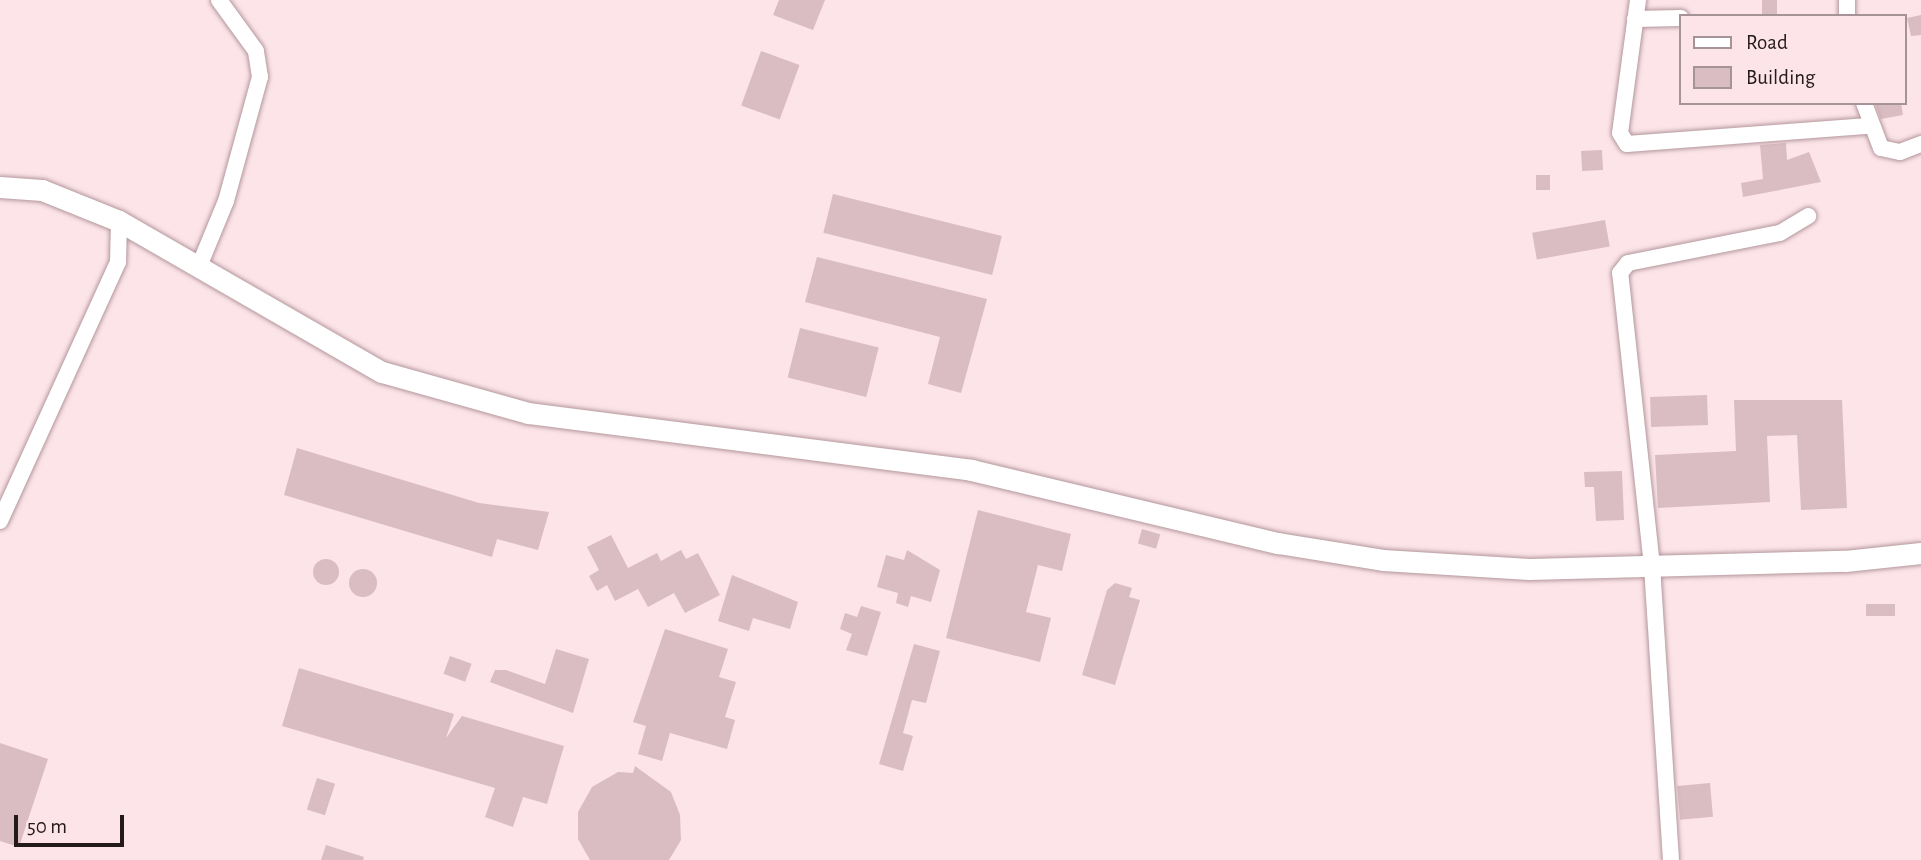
<!DOCTYPE html>
<html>
<head>
<meta charset="utf-8">
<style>
	body { margin:0 }
	#map { position:relative; width:1921px; height:860px; overflow:hidden; background:#fce4e9; font-family:"Alegreya Sans",sans-serif }
	div>[style] { position:absolute }
	.building>* { inset:0; background:#dabdc2; transform-origin:0 0 }
	.round { border-radius:50% }
	.roads { filter:drop-shadow(0 0 2px #b3979c) drop-shadow(0 0 2px #b3979c) }
	.minor>* { height:16px; margin:-8px; padding:0 8px; transform-origin:8px; border-radius:8px; background:#fff }
	.tertiary>* { height:21px; margin:-10.5px; padding:0 10.5px; transform-origin:10.5px; border-radius:10.5px; background:#fff }
	span { translate:-50% -50%; white-space:nowrap; text-align:center; line-height:1.15; -webkit-text-stroke:7px #fce4e9; paint-order:stroke }
	.legend { position:absolute; left:1679px; top:14px; width:228px; height:91px; box-sizing:border-box; background:#fce4e9; border:2px solid #a69397; margin:0; padding:9px 12px; list-style:none; font-size:21px; color:#24191b }
	.legend li { display:flex; align-items:center; gap:14px; height:35px }
	.legend b { width:35px; border:2px solid #a69397 }
	.scale { position:absolute; left:14px; top:815px; width:110px; height:32px; box-sizing:border-box; border:4px solid #24191b; border-top:0; padding-left:9px; font-size:21px; line-height:24px; white-space:nowrap; color:#24191b; -webkit-text-stroke:5px #fce4e9; paint-order:stroke }
</style>
</head>
<body>
<div id="map">
	<div class="building">
		<div style="clip-path:polygon(779px 0,825px 0,813px 30px,773px 15px)"></div>
		<div style="left:1762px;top:0;width:15px;height:16px"></div>
		<div style="clip-path:polygon(1921px 15px,1921px 35px,1911px 36px,1907px 18px)"></div>
		<div style="left:761px;top:51px;width:41px;height:58px;rotate:20deg"></div>
		<div style="clip-path:polygon(1875px 103px,1901px 103px,1903px 115px,1881px 119px)"></div>
		<div style="clip-path:polygon(1786px 143px,1787px 160px,1809px 152px,1821px 182px,1743px 197px,1741px 183px,1763px 179px,1760px 145px)"></div>
		<div style="left:1602px;top:150px;width:20px;height:21px;rotate:87deg"></div>
		<div style="left:1550px;top:175px;width:15px;height:14px;rotate:90deg"></div>
		<div style="left:833px;top:194px;width:174px;height:40px;rotate:14deg"></div>
		<div style="left:1605px;top:220px;width:27px;height:74px;rotate:80deg"></div>
		<div style="clip-path:polygon(817px 257px,987px 299px,961px 393px,928px 384px,940px 337px,805px 302px)"></div>
		<div style="left:800px;top:328px;width:81px;height:51px;rotate:14deg"></div>
		<div style="left:1707px;top:395px;width:30px;height:57px;rotate:88deg"></div>
		<div style="clip-path:polygon(1734px 400px,1842px 400px,1847px 508px,1801px 510px,1797px 435px,1767px 436px,1770px 502px,1658px 508px,1655px 455px,1736px 451px)"></div>
		<div style="clip-path:polygon(297px 448px,479px 503px,549px 512px,538px 550px,497px 539px,492px 557px,284px 495px)"></div>
		<div style="clip-path:polygon(1622px 471px,1624px 520px,1596px 521px,1594px 487px,1585px 487px,1584px 472px)"></div>
		<div style="clip-path:polygon(978px 510px,1071px 534px,1062px 571px,1038px 565px,1026px 612px,1051px 618px,1040px 662px,946px 638px)"></div>
		<div style="left:1142px;top:529px;width:19px;height:15px;rotate:16deg"></div>
		<div style="clip-path:polygon(611px 535px,628px 568px,657px 553px,661px 561px,681px 550px,686px 559px,698px 553px,720px 595px,685px 613px,674px 593px,648px 607px,638px 589px,615px 601px,607px 585px,597px 591px,589px 576px,599px 570px,587px 547px)"></div>
		<div style="clip-path:polygon(907px 550px,940px 570px,931px 602px,911px 596px,908px 607px,896px 603px,898px 593px,877px 587px,886px 555px,904px 560px)"></div>
		<div class="round" style="left:313px;top:559px;width:26px;height:26px"></div>
		<div class="round" style="left:349px;top:569px;width:28px;height:28px"></div>
		<div style="clip-path:polygon(732px 575px,798px 602px,790px 629px,753px 618px,749px 631px,718px 621px)"></div>
		<div style="clip-path:polygon(1115px 583px,1132px 588px,1129px 597px,1140px 600px,1115px 685px,1082px 675px,1107px 590px)"></div>
		<div style="left:1866px;top:604px;width:29px;height:12px"></div>
		<div style="clip-path:polygon(861px 606px,881px 612px,867px 656px,846px 650px,852px 634px,840px 629px,845px 613px,857px 617px)"></div>
		<div style="clip-path:polygon(665px 629px,728px 649px,719px 677px,736px 682px,725px 717px,735px 720px,727px 749px,670px 733px,662px 761px,638px 754px,646px 726px,633px 722px)"></div>
		<div style="clip-path:polygon(914px 644px,940px 651px,926px 703px,912px 700px,903px 733px,913px 736px,903px 771px,879px 764px)"></div>
		<div style="clip-path:polygon(556px 649px,589px 659px,573px 713px,490px 682px,495px 670px,506px 670px,545px 684px)"></div>
		<div style="left:450px;top:656px;width:23px;height:19px;rotate:20deg"></div>
		<div style="clip-path:polygon(299px 668px,454px 714px,446px 738px,462px 716px,564px 746px,547px 804px,523px 797px,513px 827px,485px 817px,495px 788px,282px 726px)"></div>
		<div style="clip-path:polygon(0 743px,48px 759px,19px 847px,0 841px)"></div>
		<div style="clip-path:polygon(635px 766px,671px 792px,680px 815px,681px 840px,669px 860px,590px 860px,578px 839px,578px 812px,592px 787px,618px 772px,633px 773px)"></div>
		<div style="left:317px;top:778px;width:19px;height:33px;rotate:18deg"></div>
		<div style="left:1710px;top:783px;width:34px;height:33px;rotate:85deg"></div>
		<div style="clip-path:polygon(326px 845px,364px 857px,363px 860px,321px 860px)"></div>
	</div>
	<div class="roads">
		<div class="minor">
			<div style="left:1638px;top:0;width:134px;rotate:97.7deg"></div>
			<div style="left:1620px;top:133px;width:13px;rotate:58deg"></div>
			<div style="left:1627px;top:144px;width:242px;rotate:-4.3deg"></div>
			<div style="left:1847px;top:0;width:16px;rotate:90deg"></div>
			<div style="left:1635px;top:19px;width:46px;rotate:-1.2deg"></div>
			<div style="left:1864px;top:103px;width:48px;rotate:69.3deg"></div>
			<div style="left:1881px;top:148px;width:19px;rotate:12deg"></div>
			<div style="left:1900px;top:152px;width:22px;rotate:-21deg"></div>
			<div style="left:200px;top:264px;width:68px;rotate:-67.6deg"></div>
			<div style="left:226px;top:201px;width:129px;rotate:-74.7deg"></div>
			<div style="left:260px;top:77px;width:26px;rotate:-99deg"></div>
			<div style="left:256px;top:51px;width:63px;rotate:-126deg"></div>
			<div style="left:0;top:521px;width:285px;rotate:-65.5deg"></div>
			<div style="left:118px;top:262px;width:41px;rotate:-88.6deg"></div>
			<div style="left:1671px;top:860px;width:295px;rotate:-93.7deg"></div>
			<div style="left:1652px;top:566px;width:295px;rotate:-96.2deg"></div>
			<div style="left:1620px;top:273px;width:13px;rotate:-51deg"></div>
			<div style="left:1628px;top:263px;width:155px;rotate:-11.2deg"></div>
			<div style="left:1780px;top:233px;width:33px;rotate:-31deg"></div>
		</div>
		<div class="tertiary">
			<div style="left:0;top:187px;width:42px;rotate:4.1deg"></div>
			<div style="left:42px;top:190px;width:83px;rotate:21.9deg"></div>
			<div style="left:119px;top:221px;width:303px;rotate:29.9deg"></div>
			<div style="left:382px;top:372px;width:152px;rotate:15.7deg"></div>
			<div style="left:528px;top:413px;width:447px;rotate:7.3deg"></div>
			<div style="left:971px;top:470px;width:316px;rotate:13.4deg"></div>
			<div style="left:1278px;top:543px;width:106px;rotate:9.2deg"></div>
			<div style="left:1383px;top:560px;width:146px;rotate:3.5deg"></div>
			<div style="left:1529px;top:569px;width:316px;rotate:-1.5deg"></div>
			<div style="left:1845px;top:561px;width:76px;rotate:-6deg"></div>
		</div>
	</div>
	<ul class="legend">
	<li><b style="height:9px;background:#fff"></b>Road</li>
	<li><b style="height:19px;background:#dabdc2"></b>Building</li>
	</ul>
	<div class="scale">50 m</div>
</div>
</body>
</html>
